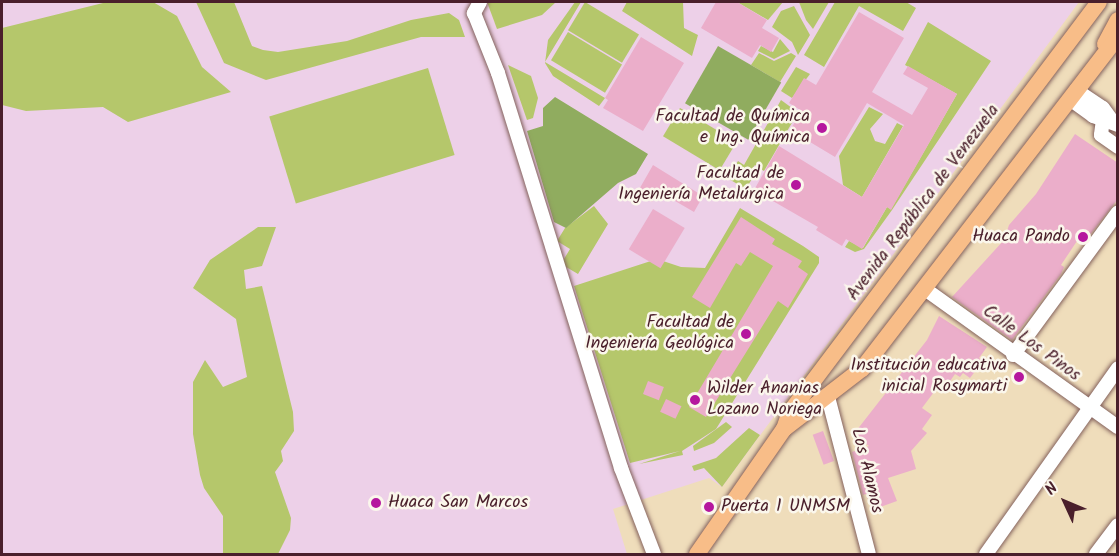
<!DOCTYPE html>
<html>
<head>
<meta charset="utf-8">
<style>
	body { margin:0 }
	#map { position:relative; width:1119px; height:556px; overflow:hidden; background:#efddbb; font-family:Kalam,sans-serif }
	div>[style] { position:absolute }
	.built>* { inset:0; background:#edd0e8 }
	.green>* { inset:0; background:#b5c76b; transform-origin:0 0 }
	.forest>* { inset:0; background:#90ac5f; transform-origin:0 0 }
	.building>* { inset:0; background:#ebaeca; transform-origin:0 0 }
	.roads { filter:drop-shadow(0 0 2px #84625d) drop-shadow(0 0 2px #84625d) }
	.minor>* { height:14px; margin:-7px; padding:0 7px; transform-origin:7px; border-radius:7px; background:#fff }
	.major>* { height:16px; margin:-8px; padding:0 8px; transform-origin:8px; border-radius:8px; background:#f8bd88 }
	.dots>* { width:16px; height:16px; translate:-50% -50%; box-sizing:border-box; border:3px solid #fbf7ec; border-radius:50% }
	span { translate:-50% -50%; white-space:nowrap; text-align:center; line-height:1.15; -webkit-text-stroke:5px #fbf7ec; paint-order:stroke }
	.poi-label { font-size:18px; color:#4a1f2b }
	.right { translate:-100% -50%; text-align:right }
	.left { translate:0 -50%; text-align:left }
	.street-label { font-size:18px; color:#4a1f2b }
	.frame { position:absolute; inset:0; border:3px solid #4a1f2b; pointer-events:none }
	.north { position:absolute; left:1035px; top:472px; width:60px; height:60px; -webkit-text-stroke:4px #fbf7ec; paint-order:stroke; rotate:314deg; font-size:16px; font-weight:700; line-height:24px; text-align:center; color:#4a1f2b }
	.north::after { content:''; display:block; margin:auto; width:21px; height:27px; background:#4a1f2b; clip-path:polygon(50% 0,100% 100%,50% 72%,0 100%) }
</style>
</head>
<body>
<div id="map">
	<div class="built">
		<div style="clip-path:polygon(2px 2px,1079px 2px,722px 487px,709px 478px,613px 509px,627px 554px,2px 554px)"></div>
	</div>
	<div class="green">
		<div style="clip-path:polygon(107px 2px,153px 2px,177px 16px,202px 67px,231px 92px,128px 122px,103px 107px,26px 111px,2px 105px,2px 28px)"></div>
		<div style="clip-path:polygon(196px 2px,234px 2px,252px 46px,263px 50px,278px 52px,347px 41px,411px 20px,449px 13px,459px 20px,465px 37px,421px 37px,266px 80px,224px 63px)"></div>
		<div style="clip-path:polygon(487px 2px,556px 2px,542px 15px,497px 29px)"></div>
		<div style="clip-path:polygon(575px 2px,581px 2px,545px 62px,605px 98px,599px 106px,553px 76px,545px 63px,548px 40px)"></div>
		<div style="left:585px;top:2px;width:63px;height:33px;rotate:31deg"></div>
		<div style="clip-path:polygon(627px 2px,683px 2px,684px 28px,698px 35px,692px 56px,622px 11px)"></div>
		<div style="clip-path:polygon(737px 2px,783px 2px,768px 20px)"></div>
		<div style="clip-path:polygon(799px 2px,829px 2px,813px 29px,806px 20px)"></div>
		<div style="clip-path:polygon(835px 2px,906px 2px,916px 8px,903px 31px,859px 6px,824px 67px,804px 55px)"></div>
		<div style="clip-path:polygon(794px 6px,810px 35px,798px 55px,792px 42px,772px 27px,781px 11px)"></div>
		<div style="clip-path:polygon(928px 22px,991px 61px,892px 210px,864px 249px,855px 252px,845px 247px,849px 241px,863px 248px,887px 207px,891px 209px,957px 94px,905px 65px)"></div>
		<div style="left:568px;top:32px;width:63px;height:33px;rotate:31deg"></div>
		<div style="clip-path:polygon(780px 39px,790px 51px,774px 59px,758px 51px,761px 46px,773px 52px)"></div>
		<div style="clip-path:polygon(759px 53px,774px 61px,791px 53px,796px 56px,780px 82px,751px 65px)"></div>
		<div style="clip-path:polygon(508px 65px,531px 76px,538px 98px,533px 118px,527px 120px)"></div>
		<div style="clip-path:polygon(796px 67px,810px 74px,792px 98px,781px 91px)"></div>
		<div style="left:428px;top:68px;width:91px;height:166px;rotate:73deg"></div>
		<div style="clip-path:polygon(781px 100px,792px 108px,787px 117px,793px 121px,764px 171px,755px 165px,752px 169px,756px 172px,746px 189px,727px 178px,738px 161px,744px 165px)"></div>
		<div style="clip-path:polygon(869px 107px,883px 114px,870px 129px,875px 141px,885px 144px,897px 123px,903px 126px,862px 197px,843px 185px,839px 156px)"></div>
		<div style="left:680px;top:108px;width:66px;height:33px;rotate:31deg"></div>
		<div style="clip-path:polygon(594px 206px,608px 224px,578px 274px,561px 264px,570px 249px,557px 241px,565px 228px)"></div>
		<div style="clip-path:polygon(740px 208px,803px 246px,819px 257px,819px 263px,716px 429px,682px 451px,683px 455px,639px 464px,680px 451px,630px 463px,574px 286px,657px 259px,681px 267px,705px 268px)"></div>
		<div style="clip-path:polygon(258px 227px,276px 227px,262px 266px,244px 270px,246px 289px,262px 286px,293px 412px,294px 431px,281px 451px,283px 461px,275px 472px,291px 518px,290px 530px,278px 554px,223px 554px,223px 516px,204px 488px,200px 475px,193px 434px,193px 382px,205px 360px,223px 387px,247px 377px,236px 319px,193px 288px,210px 260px)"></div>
		<div style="clip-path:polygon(726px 422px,732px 427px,714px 443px,694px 451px,693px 446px)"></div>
		<div style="clip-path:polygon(749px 428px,760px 435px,722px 487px,704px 468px,694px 471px,692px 466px,716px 458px)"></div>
	</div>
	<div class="forest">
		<div style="left:718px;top:46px;width:73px;height:66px;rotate:30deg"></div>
		<div style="clip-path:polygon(555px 97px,648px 154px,636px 174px,618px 183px,566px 228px,554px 222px,527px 131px,543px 126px,543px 108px)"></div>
	</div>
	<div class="building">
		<div style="clip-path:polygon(716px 2px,737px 2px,767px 20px,762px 28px,779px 38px,771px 52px,760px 45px,752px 58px,701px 28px)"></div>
		<div style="clip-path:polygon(859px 12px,904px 38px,872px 92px,912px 115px,928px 88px,903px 74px,908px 66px,957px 94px,891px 210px,887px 207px,862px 249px,846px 239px,842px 246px,816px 230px,818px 227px,754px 190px,779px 146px,862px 197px,904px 125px,867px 103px,835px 157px,790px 130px,802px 111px,789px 103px,804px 78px,816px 85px)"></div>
		<div style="clip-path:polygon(641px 37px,684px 63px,643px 131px,603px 108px,608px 100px,605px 98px)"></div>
		<div style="clip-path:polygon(1075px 134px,1118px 163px,1118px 199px,1082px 245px,1077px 241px,1061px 265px,1064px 267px,1061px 274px,1012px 340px,952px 297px,1004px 240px,1009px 225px,1036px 194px)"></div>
		<div style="clip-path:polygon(653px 165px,703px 196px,694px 212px,658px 191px,652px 202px,637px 193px)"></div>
		<div style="left:653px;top:209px;width:37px;height:47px;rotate:31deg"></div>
		<div style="clip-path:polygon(741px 217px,775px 239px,772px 244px,802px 261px,798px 267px,808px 274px,788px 308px,778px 301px,706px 417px,689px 407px,773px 266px,750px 252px,741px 266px,736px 263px,710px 308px,692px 297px)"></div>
		<div style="clip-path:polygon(939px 316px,987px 347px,979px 358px,983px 361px,970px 378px,963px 373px,960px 377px,955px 374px,948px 384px,943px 380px,922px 408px,932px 415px,922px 429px,927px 433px,911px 451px,916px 469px,888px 478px,897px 501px,872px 510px,866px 494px,863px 495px,852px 452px,869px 446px,853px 435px,927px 340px)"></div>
		<div style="left:648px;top:381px;width:17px;height:14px;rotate:21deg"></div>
		<div style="left:666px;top:399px;width:17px;height:14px;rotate:25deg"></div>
		<div style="left:823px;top:431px;width:32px;height:11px;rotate:70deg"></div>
	</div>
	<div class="roads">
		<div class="minor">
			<div style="left:480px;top:2px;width:13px;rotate:119deg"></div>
			<div style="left:474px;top:13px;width:65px;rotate:68.2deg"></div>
			<div style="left:498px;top:73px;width:414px;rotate:72.7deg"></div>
			<div style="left:621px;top:468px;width:92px;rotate:69deg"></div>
			<div style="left:1076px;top:90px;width:32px;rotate:34deg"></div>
			<div style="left:1103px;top:108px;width:17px;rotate:54deg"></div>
			<div style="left:1070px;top:99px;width:29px;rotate:36deg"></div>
			<div style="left:1093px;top:116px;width:27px;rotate:20deg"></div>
			<div style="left:1103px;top:120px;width:15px;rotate:98deg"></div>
			<div style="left:1101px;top:135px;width:21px;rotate:35deg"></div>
			<div style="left:925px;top:289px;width:237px;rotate:35.6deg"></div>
			<div style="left:1013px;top:355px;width:177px;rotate:-53.7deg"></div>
			<div style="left:828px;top:397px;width:162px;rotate:75.4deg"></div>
			<div style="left:986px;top:554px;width:228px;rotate:-54.6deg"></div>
			<div style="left:1096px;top:554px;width:36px;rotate:-53deg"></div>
		</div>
		<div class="major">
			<div style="left:1105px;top:44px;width:27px;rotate:-62deg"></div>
			<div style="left:784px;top:429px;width:98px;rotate:-37.6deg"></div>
			<div style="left:862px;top:369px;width:420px;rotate:-52.4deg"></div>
			<div style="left:697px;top:554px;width:152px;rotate:-55.2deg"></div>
			<div style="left:784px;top:429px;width:18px;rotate:-71deg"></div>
			<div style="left:790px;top:412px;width:513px;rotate:-53deg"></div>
		</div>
	</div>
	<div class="dots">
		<div style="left:822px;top:128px;background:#b5179e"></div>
		<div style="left:796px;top:185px;background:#b5179e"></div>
		<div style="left:1083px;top:237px;background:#b5179e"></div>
		<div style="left:746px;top:334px;background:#b5179e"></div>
		<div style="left:1019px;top:377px;background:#b5179e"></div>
		<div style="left:695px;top:400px;background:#b5179e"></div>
		<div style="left:376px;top:503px;background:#b5179e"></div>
		<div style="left:709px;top:507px;background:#b5179e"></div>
	</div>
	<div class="poi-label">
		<span class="right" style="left:810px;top:128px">Facultad de Química<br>e Ing. Química</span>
		<span class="right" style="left:784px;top:185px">Facultad de<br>Ingeniería Metalúrgica</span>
		<span class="right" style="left:1070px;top:237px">Huaca Pando</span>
		<span class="right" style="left:734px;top:334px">Facultad de<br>Ingeniería Geológica</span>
		<span class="right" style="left:1007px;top:377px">Institución educativa<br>inicial Rosymarti</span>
		<span class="left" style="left:707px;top:400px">Wilder Ananias<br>Lozano Noriega</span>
		<span class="left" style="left:388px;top:503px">Huaca San Marcos</span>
		<span class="left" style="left:721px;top:507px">Puerta 1 UNMSM</span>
	</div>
	<div class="street-label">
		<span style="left:924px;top:203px;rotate:-53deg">Avenida República de Venezuela</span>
		<span style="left:1031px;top:344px;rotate:36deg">Calle Los Pinos</span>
		<span style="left:866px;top:471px;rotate:76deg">Los Alamos</span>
	</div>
	<div class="frame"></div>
	<div class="north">N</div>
</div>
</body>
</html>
